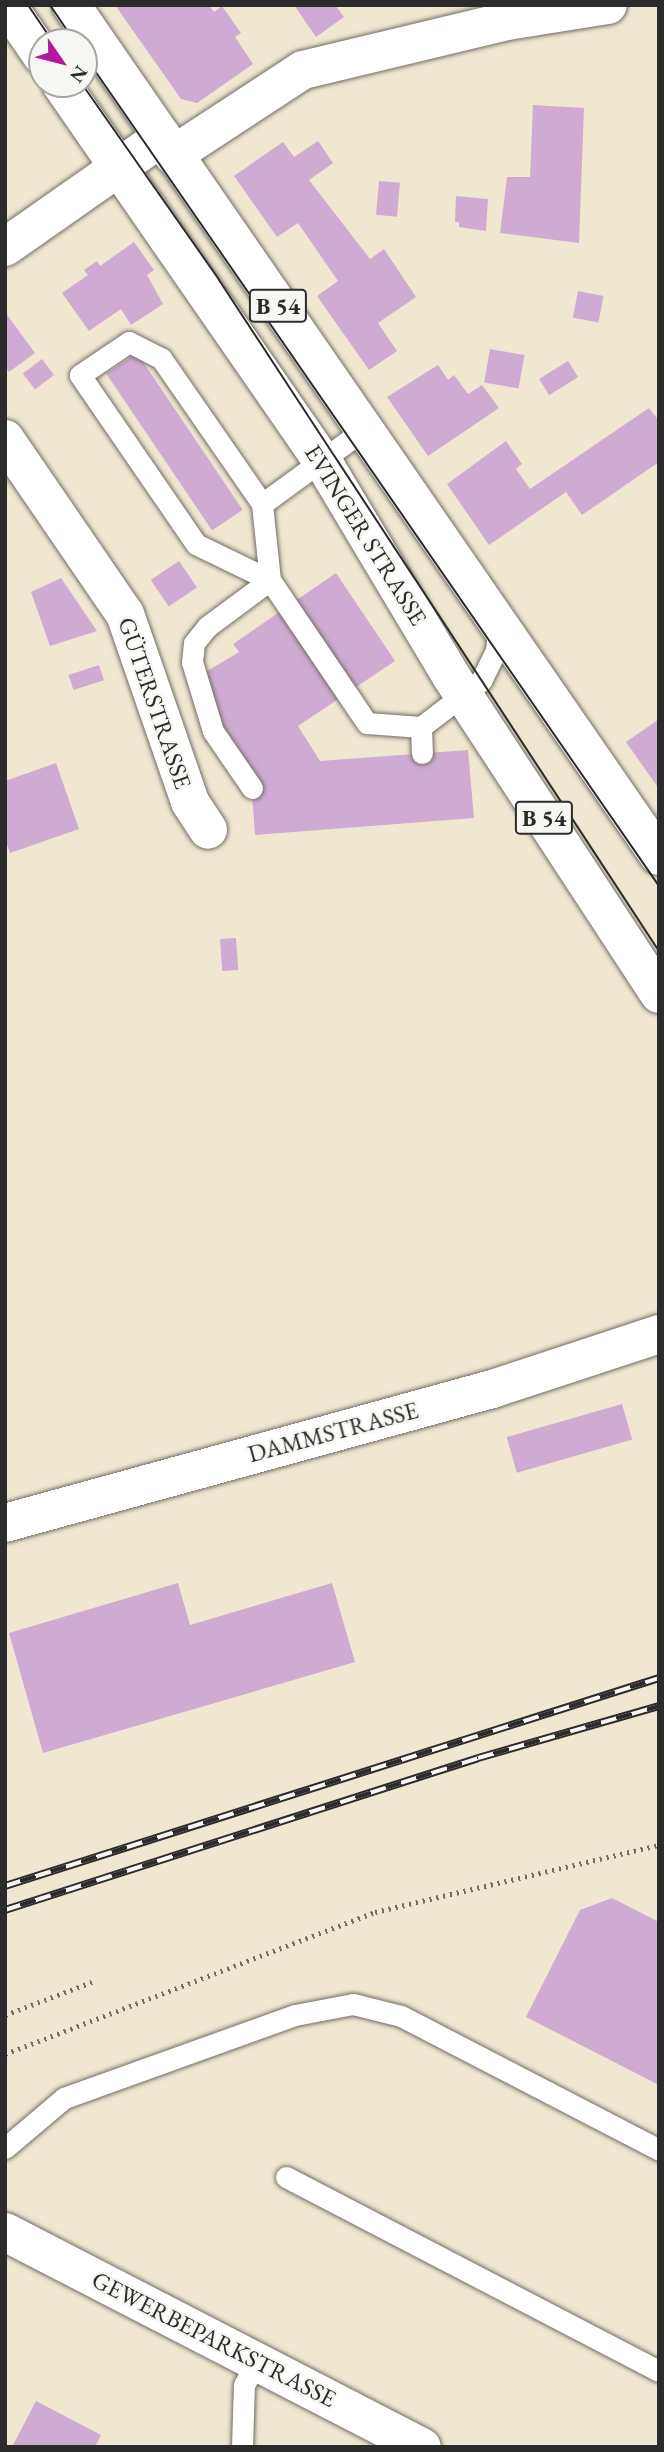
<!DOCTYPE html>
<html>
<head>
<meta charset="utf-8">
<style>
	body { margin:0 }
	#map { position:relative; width:664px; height:2452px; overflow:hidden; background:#f0e7d1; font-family:"EB Garamond",serif }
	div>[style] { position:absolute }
	.building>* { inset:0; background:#cfaad2; transform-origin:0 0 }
	.path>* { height:4.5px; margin-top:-2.25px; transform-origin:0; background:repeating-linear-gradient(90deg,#706d65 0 2px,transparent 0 7px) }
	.roads { filter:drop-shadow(0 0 2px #706d65) drop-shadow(0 0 2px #706d65) }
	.lane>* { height:21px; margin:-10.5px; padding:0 10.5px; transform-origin:10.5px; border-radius:10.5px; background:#fff }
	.street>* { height:38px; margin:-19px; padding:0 19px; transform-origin:19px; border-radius:19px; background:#fff }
	.primary>* { height:38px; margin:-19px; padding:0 19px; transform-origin:19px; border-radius:19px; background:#fff }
	.tram>* { height:2px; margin:-1px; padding:0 1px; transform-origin:1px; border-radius:1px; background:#2b2b2b }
	.rail>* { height:8px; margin-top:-4px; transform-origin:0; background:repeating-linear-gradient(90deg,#f6f6f2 0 16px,#2b2b2b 0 32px); box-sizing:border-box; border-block:2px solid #2b2b2b }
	span { translate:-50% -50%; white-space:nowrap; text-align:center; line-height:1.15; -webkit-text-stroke:5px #f6f6f2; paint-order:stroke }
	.shield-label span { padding:2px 5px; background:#f6f6f2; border:2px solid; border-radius:5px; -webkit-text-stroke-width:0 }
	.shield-label { font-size:23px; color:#2b2b2b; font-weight:700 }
	.street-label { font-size:24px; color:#2b2b2b }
	.frame { position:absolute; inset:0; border:7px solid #2b2b2b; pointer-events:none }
	.north { position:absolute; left:28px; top:28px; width:70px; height:70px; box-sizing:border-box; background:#f6f6f2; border:2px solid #a5a5a2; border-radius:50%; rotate:125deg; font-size:19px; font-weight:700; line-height:28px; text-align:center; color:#2b2b2b }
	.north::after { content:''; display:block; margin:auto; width:24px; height:32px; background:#b5179e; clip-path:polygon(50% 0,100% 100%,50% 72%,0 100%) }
</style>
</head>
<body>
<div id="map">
	<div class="building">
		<div style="clip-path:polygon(115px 5px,209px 5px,214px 12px,222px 6px,241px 33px,235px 37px,253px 64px,197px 103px,181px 99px)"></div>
		<div style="clip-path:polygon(294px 5px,335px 5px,344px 17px,316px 37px)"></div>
		<div style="clip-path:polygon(533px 105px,584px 108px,579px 243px,500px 233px,507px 177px,530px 177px)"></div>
		<div style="clip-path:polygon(318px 141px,333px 163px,309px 180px,370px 259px,384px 249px,416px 297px,378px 323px,397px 351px,369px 370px,317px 296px,338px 281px,298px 223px,277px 237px,234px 176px,283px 142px,294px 157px)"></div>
		<div style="left:379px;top:181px;width:21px;height:34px;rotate:5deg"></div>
		<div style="clip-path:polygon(456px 196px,488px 199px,486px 231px,459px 227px,459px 222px,455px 222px)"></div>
		<div style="clip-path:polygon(134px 242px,154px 270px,147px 275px,163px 304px,131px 325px,121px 309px,89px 331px,62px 293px,88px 275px,84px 270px,97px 261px,100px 266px)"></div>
		<div style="left:578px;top:291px;width:26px;height:27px;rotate:11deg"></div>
		<div style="clip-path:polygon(5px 312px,35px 353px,9px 372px,5px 366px)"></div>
		<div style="left:490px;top:349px;width:35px;height:34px;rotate:10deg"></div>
		<div style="left:137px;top:353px;width:189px;height:37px;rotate:56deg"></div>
		<div style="left:42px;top:359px;width:20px;height:24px;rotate:53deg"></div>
		<div style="left:568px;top:361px;width:19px;height:34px;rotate:58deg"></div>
		<div style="clip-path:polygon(438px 365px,448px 380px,454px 375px,468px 394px,482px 385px,499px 408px,428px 456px,387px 397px)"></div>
		<div style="clip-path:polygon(649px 408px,659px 421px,659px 462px,582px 515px,566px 492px,489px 545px,447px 484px,506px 441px,522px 464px,516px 469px,530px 489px)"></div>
		<div style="left:179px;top:561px;width:32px;height:34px;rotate:56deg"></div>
		<div style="clip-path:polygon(336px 573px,395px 661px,298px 726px,320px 761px,468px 750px,474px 818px,255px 835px,250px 766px,217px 719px,204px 673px,239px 652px,233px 644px)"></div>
		<div style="clip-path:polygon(61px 578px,97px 631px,50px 646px,31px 592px)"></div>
		<div style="left:99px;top:665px;width:16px;height:32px;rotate:72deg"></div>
		<div style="clip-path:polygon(659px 719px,659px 789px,626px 742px)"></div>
		<div style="clip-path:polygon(56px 763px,79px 829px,10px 853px,5px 839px,5px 781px)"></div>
		<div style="left:236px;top:938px;width:32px;height:16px;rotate:86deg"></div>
		<div style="left:622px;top:1404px;width:37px;height:120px;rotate:74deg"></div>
		<div style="clip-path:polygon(178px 1583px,190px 1625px,332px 1583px,355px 1662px,43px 1753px,9px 1633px)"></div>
		<div style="clip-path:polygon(612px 1898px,659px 1922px,659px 2085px,526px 2017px,580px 1910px)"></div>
		<div style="clip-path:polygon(36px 2401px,101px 2435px,95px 2447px,12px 2447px)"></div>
	</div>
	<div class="path">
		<div style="left:5px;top:2015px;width:93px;rotate:-20.8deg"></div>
		<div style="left:5px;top:2054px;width:396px;rotate:-21deg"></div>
		<div style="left:375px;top:1912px;width:292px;rotate:-13.3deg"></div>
	</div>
	<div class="roads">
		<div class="lane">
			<div style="left:262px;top:504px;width:125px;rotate:-36.2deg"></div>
			<div style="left:421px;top:727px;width:26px;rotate:88deg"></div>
			<div style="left:252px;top:788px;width:69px;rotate:-124.4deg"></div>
			<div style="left:213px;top:731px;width:72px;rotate:-106.9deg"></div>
			<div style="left:192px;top:662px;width:19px;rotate:-84deg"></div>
			<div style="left:194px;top:643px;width:22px;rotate:-51deg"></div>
			<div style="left:208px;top:626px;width:77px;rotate:-36.6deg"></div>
			<div style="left:270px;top:580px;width:82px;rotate:-154.1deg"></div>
			<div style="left:196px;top:544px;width:205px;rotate:-124.5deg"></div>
			<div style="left:80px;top:375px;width:59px;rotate:-34deg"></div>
			<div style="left:129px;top:342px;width:36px;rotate:27deg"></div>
			<div style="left:161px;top:358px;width:178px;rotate:55.3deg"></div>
			<div style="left:262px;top:504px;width:76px;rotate:84deg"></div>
			<div style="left:270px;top:580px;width:173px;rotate:55.9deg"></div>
			<div style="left:367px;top:723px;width:54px;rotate:4.2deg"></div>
			<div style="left:421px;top:727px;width:76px;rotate:-37.5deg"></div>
			<div style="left:481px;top:681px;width:34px;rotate:-64deg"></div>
			<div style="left:496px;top:650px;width:24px;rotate:-83deg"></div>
			<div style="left:5px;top:2148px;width:77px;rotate:-40.3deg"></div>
			<div style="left:64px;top:2098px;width:245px;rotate:-19.8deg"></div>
			<div style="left:295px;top:2015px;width:59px;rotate:-10.7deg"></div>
			<div style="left:353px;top:2004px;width:49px;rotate:14deg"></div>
			<div style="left:401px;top:2016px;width:291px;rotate:27.4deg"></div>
			<div style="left:286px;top:2177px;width:420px;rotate:27.5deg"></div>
			<div style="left:242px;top:2447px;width:62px;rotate:-88.2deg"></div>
			<div style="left:244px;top:2385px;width:27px;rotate:-62deg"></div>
		</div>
		<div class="street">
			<div style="left:173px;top:155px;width:155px;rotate:-33.2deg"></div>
			<div style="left:303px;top:70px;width:210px;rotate:-13.5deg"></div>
			<div style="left:507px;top:21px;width:102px;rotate:-9deg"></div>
			<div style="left:5px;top:247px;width:192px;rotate:-35deg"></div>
			<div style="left:5px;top:439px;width:212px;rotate:55.6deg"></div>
			<div style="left:125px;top:614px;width:199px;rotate:70.9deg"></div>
			<div style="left:190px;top:802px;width:33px;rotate:57deg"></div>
			<div style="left:5px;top:1523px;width:505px;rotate:-15.38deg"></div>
			<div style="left:492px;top:1389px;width:176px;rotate:-18.2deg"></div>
			<div style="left:5px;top:2232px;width:469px;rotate:27.3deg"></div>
		</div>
		<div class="primary">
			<div style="left:7px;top:5px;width:62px;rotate:55.5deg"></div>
			<div style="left:71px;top:5px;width:1034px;rotate:55.36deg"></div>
			<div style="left:61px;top:84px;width:466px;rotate:55.3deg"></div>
			<div style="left:326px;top:467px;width:244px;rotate:59.1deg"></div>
			<div style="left:451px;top:676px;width:380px;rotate:56.8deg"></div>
		</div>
	</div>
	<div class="tram">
		<div style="left:28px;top:5px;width:45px;rotate:56deg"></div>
		<div style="left:50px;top:5px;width:45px;rotate:56deg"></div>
		<div style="left:84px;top:55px;width:1011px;rotate:55.32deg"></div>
		<div style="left:82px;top:84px;width:239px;rotate:55deg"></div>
		<div style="left:219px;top:280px;width:802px;rotate:56.75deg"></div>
	</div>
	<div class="rail">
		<div style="left:5px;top:1886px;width:686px;rotate:-17.64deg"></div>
		<div style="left:5px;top:1910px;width:497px;rotate:-17.8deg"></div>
		<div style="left:478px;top:1758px;width:188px;rotate:-16deg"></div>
	</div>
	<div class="shield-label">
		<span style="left:278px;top:306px">B 54</span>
		<span style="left:544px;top:818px">B 54</span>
	</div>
	<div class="street-label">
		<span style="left:366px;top:535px;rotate:58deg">EVINGER STRASSE</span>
		<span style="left:155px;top:703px;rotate:71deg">GÜTERSTRASSE</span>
		<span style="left:333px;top:1432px;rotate:-15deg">DAMMSTRASSE</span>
		<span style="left:214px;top:2339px;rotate:27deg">GEWERBEPARKSTRASSE</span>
	</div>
	<div class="frame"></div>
	<div class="north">N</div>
</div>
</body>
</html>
